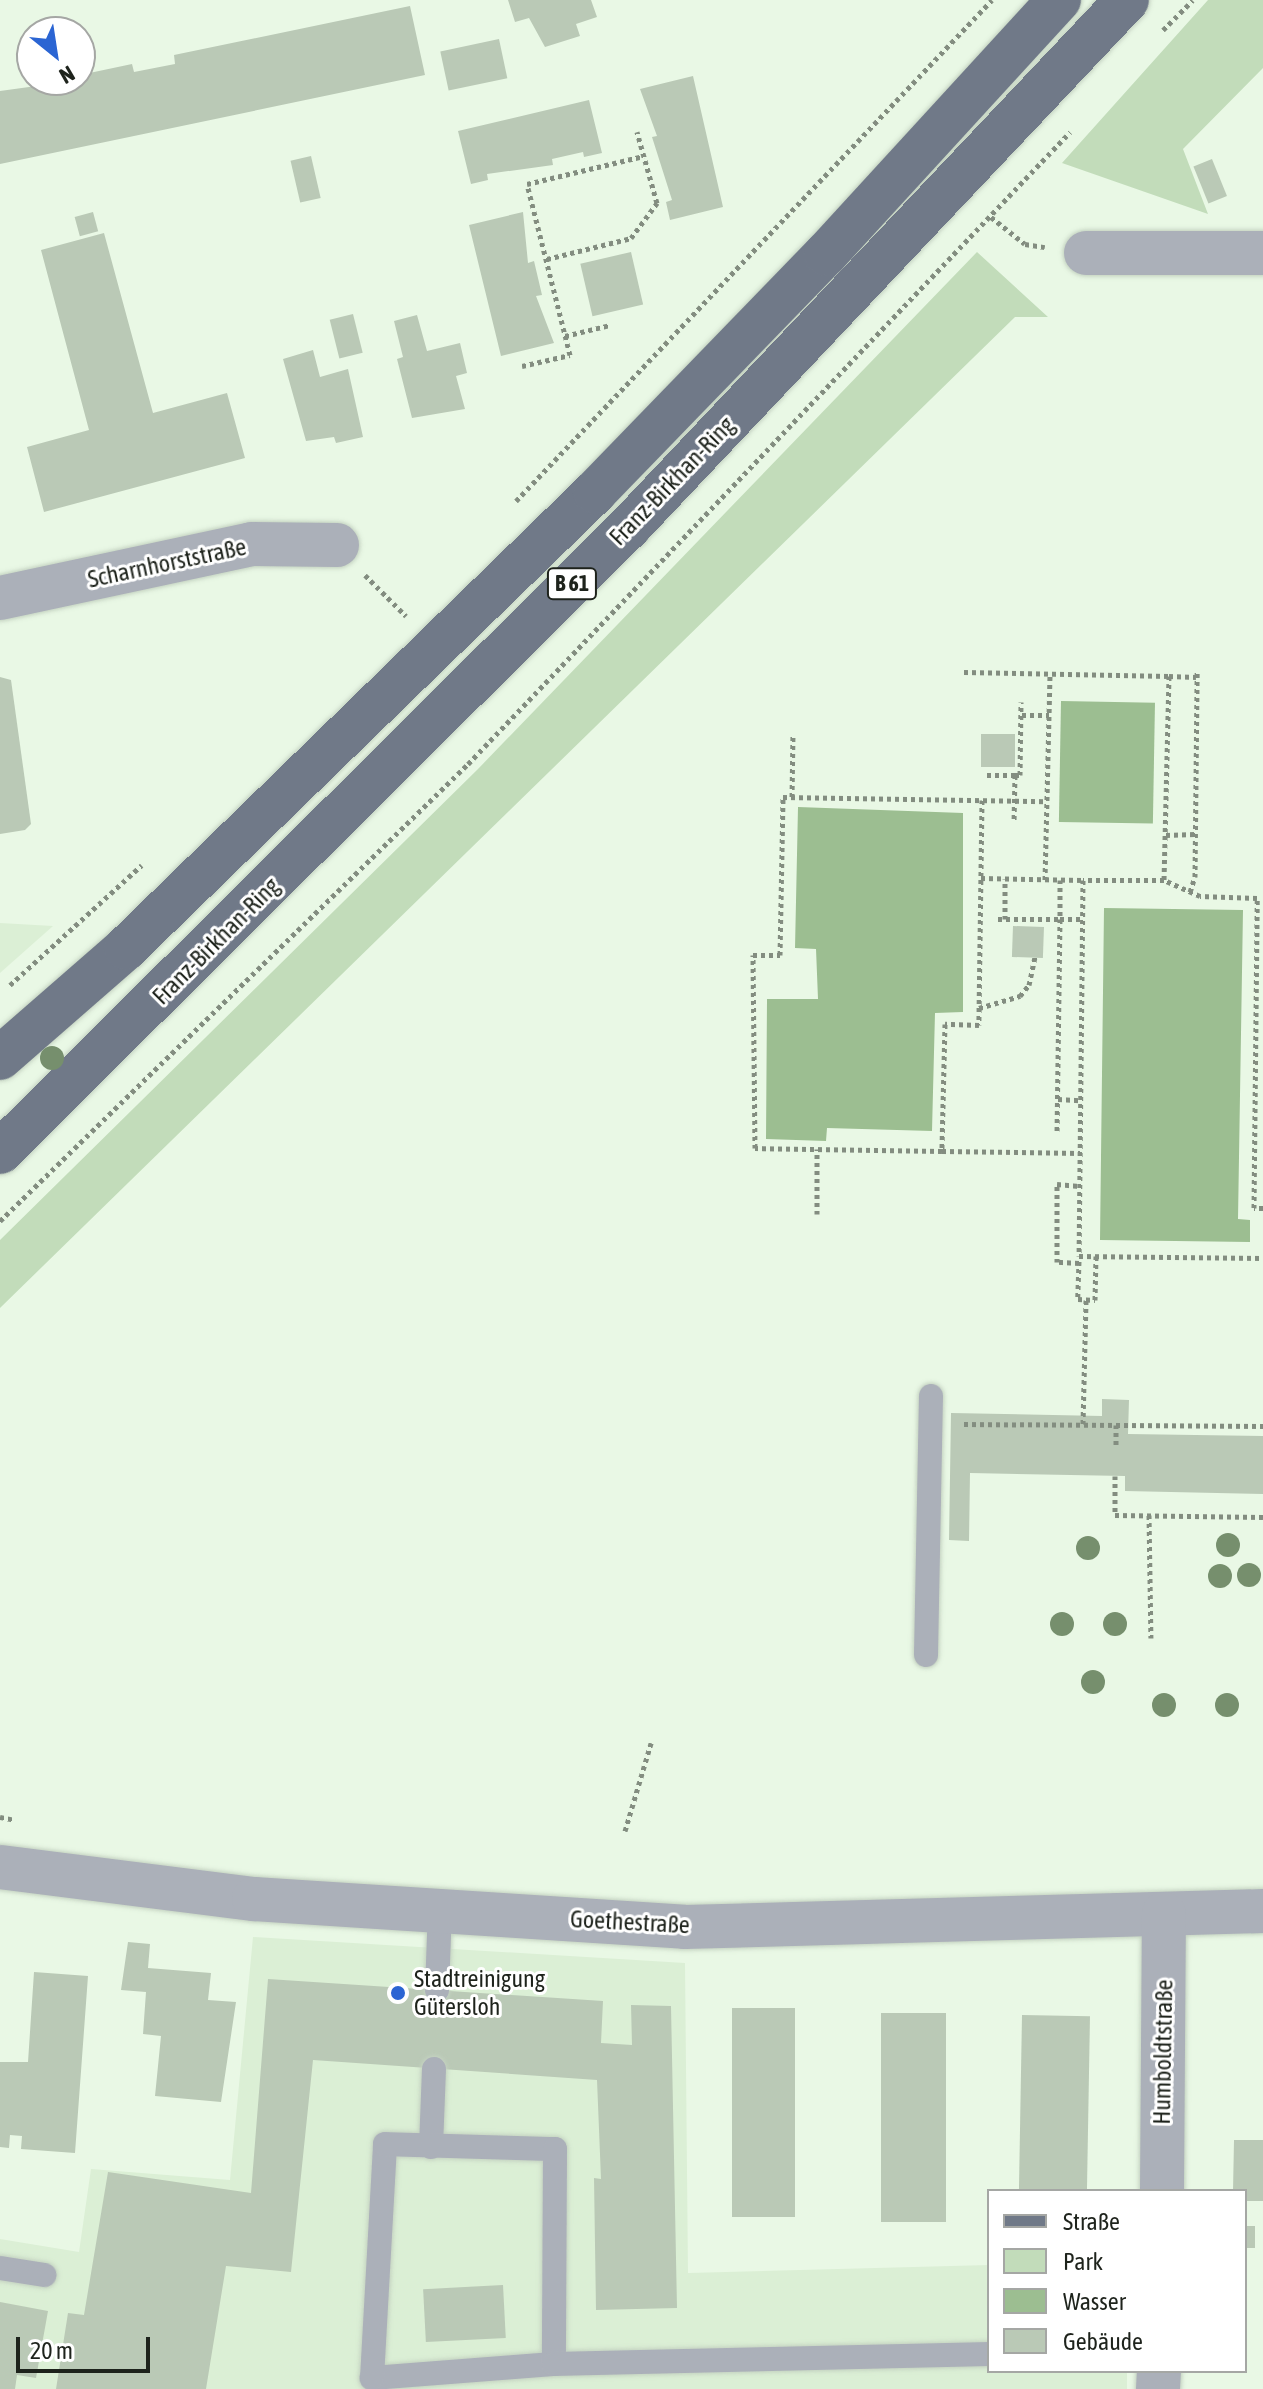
<!DOCTYPE html>
<html>
<head>
<meta charset="utf-8">
<style>
	body { margin:0 }
	#map { position:relative; width:1263px; height:2389px; overflow:hidden; background:#e9f8e5; font-family:"Asap Condensed",sans-serif }
	div>[style] { position:absolute }
	.built>* { inset:0; background:#dbefd5 }
	.green>* { inset:0; background:#c2dcba }
	.water>* { inset:0; background:#9cbe91; transform-origin:0 0 }
	.building>* { inset:0; background:#bac9b6; transform-origin:0 0 }
	.path>* { height:5px; margin-top:-2.5px; transform-origin:0; background:repeating-linear-gradient(90deg,#838d80 0 4px,transparent 0 8px) }
	.roads { filter:drop-shadow(0 0 2px #c4d2c1) drop-shadow(0 0 2px #c4d2c1) }
	.service>* { height:24px; margin:-12px; padding:0 12px; transform-origin:12px; border-radius:12px; background:#abb0b9 }
	.minor>* { height:44px; margin:-22px; padding:0 22px; transform-origin:22px; border-radius:22px; background:#abb0b9 }
	.primary>* { height:44px; margin:-22px; padding:0 22px; transform-origin:22px; border-radius:22px; background:#707988 }
	.trees>* { width:24px; height:24px; margin:-12px; border-radius:50%; background:#768f6d }
	.dots>* { width:22px; height:22px; translate:-50% -50%; box-sizing:border-box; border:4px solid #fff; border-radius:50% }
	span { translate:-50% -50%; white-space:nowrap; text-align:center; line-height:1.15; -webkit-text-stroke:6px #fff; paint-order:stroke }
	.shield-label span { padding:2px 6px; background:#fff; border:2px solid; border-radius:6px; -webkit-text-stroke-width:0 }
	.shield-label { font-size:22px; color:#1e231c; font-weight:700 }
	.street-label { font-size:24px; color:#1e231c }
	.poi-label { font-size:24px; color:#1e231c }
	.left { translate:0 -50%; text-align:left }
	.legend { position:absolute; left:987px; top:2189px; width:260px; height:184px; box-sizing:border-box; background:#fff; border:2px solid #a5a7a4; margin:0; padding:10px 14px; list-style:none; font-size:24px; color:#1e231c }
	.legend li { display:flex; align-items:center; gap:16px; height:40px }
	.legend b { width:40px; border:2px solid #a5a7a4 }
	.north { position:absolute; left:16px; top:16px; width:80px; height:80px; box-sizing:border-box; background:#fff; border:2px solid #a5a7a4; border-radius:50%; rotate:150deg; font-size:22px; font-weight:700; line-height:32px; text-align:center; color:#1e231c }
	.north::after { content:''; display:block; margin:auto; width:28px; height:36px; background:#2b65d3; clip-path:polygon(50% 0,100% 100%,50% 72%,0 100%) }
	.scale { position:absolute; left:16px; top:2337px; width:134px; height:36px; box-sizing:border-box; border:4px solid #1e231c; border-top:0; padding-left:10px; font-size:24px; line-height:28px; white-space:nowrap; color:#1e231c; -webkit-text-stroke:6px #fff; paint-order:stroke }
</style>
</head>
<body>
<div id="map">
	<div class="built">
		<div style="clip-path:polygon(0 923px,53px 926px,0 973px)"></div>
		<div style="clip-path:polygon(253px 1937px,685px 1963px,688px 2273px,989px 2265px,989px 2371px,1127px 2371px,1127px 2389px,0 2389px,0 2239px,79px 2252px,91px 2169px,230px 2180px)"></div>
	</div>
	<div class="green">
		<div style="clip-path:polygon(1208px 0,1263px 0,1263px 68px,1183px 149px,1208px 214px,1062px 163px)"></div>
		<div style="clip-path:polygon(977px 252px,1048px 317px,1015px 317px,0 1308px,0 1240px,478px 769px)"></div>
	</div>
	<div class="water">
		<div style="left:1061px;top:701px;width:94px;height:121px;rotate:1deg"></div>
		<div style="clip-path:polygon(798px 807px,963px 813px,963px 1012px,935px 1013px,932px 1131px,827px 1128px,826px 1141px,766px 1139px,767px 999px,818px 999px,816px 949px,795px 948px)"></div>
		<div style="clip-path:polygon(1104px 908px,1243px 910px,1238px 1219px,1250px 1220px,1250px 1242px,1100px 1240px)"></div>
	</div>
	<div class="building">
		<div style="clip-path:polygon(508px 0,591px 0,597px 17px,576px 24px,580px 36px,545px 47px,529px 18px,515px 22px)"></div>
		<div style="clip-path:polygon(410px 6px,425px 75px,0 164px,0 91px,80px 80px,80px 75px,132px 64px,134px 72px,175px 64px,174px 55px)"></div>
		<div style="left:499px;top:39px;width:40px;height:60px;rotate:78deg"></div>
		<div style="clip-path:polygon(693px 76px,723px 207px,670px 220px,666px 202px,672px 200px,652px 137px,657px 136px,640px 89px)"></div>
		<div style="clip-path:polygon(589px 100px,602px 153px,584px 157px,583px 152px,552px 159px,553px 165px,487px 174px,488px 180px,471px 184px,458px 131px)"></div>
		<div style="left:311px;top:156px;width:43px;height:21px;rotate:77deg"></div>
		<div style="left:1212px;top:159px;width:40px;height:20px;rotate:68deg"></div>
		<div style="left:93px;top:212px;width:20px;height:19px;rotate:75deg"></div>
		<div style="clip-path:polygon(523px 212px,528px 263px,534px 261px,542px 295px,536px 296px,554px 343px,501px 356px,469px 225px)"></div>
		<div style="clip-path:polygon(104px 233px,153px 413px,227px 393px,245px 458px,44px 512px,27px 447px,89px 430px,41px 250px)"></div>
		<div style="left:631px;top:252px;width:54px;height:52px;rotate:77deg"></div>
		<div style="left:353px;top:314px;width:40px;height:24px;rotate:76deg"></div>
		<div style="clip-path:polygon(417px 315px,427px 351px,460px 343px,467px 373px,456px 376px,465px 409px,412px 418px,397px 359px,403px 357px,394px 321px)"></div>
		<div style="clip-path:polygon(313px 350px,320px 377px,348px 369px,363px 437px,336px 443px,334px 437px,306px 441px,283px 359px)"></div>
		<div style="clip-path:polygon(0 677px,11px 680px,31px 824px,25px 830px,0 834px)"></div>
		<div style="left:981px;top:734px;width:34px;height:33px"></div>
		<div style="left:1013px;top:926px;width:31px;height:31px;rotate:2deg"></div>
		<div style="clip-path:polygon(1102px 1399px,1129px 1400px,1128px 1434px,1263px 1436px,1263px 1494px,1125px 1491px,1125px 1476px,970px 1473px,969px 1541px,949px 1540px,951px 1413px,1102px 1416px)"></div>
		<div style="clip-path:polygon(128px 1942px,150px 1944px,148px 1968px,211px 1973px,208px 2000px,236px 2002px,221px 2102px,155px 2096px,161px 2036px,143px 2034px,146px 1992px,121px 1990px)"></div>
		<div style="clip-path:polygon(34px 1972px,88px 1976px,75px 2153px,21px 2149px,22px 2136px,10px 2135px,9px 2148px,0 2147px,0 2062px,28px 2062px)"></div>
		<div style="clip-path:polygon(268px 1979px,603px 2001px,601px 2043px,632px 2045px,631px 2005px,671px 2006px,677px 2308px,596px 2310px,594px 2178px,601px 2179px,597px 2080px,313px 2060px,291px 2272px,226px 2266px,206px 2389px,56px 2389px,68px 2313px,84px 2315px,108px 2172px,251px 2193px)"></div>
		<div style="left:732px;top:2008px;width:63px;height:209px"></div>
		<div style="left:881px;top:2013px;width:65px;height:209px"></div>
		<div style="left:1022px;top:2015px;width:68px;height:176px;rotate:1deg"></div>
		<div style="clip-path:polygon(1234px 2140px,1263px 2140px,1263px 2201px,1245px 2201px,1245px 2191px,1233px 2191px)"></div>
		<div style="left:1245px;top:2226px;width:10px;height:22px"></div>
		<div style="left:503px;top:2285px;width:53px;height:80px;rotate:87deg"></div>
		<div style="clip-path:polygon(0 2302px,48px 2311px,36px 2378px,17px 2375px,15px 2389px,0 2389px)"></div>
	</div>
	<div class="path">
		<div style="left:1163px;top:30px;width:42px;rotate:-45deg"></div>
		<div style="left:991px;top:217px;width:43px;rotate:38.5deg"></div>
		<div style="left:1025px;top:244px;width:20px;rotate:9deg"></div>
		<div style="left:547px;top:259px;width:87px;rotate:-14deg"></div>
		<div style="left:631px;top:238px;width:44px;rotate:-53.4deg"></div>
		<div style="left:657px;top:203px;width:74px;rotate:-105.7deg"></div>
		<div style="left:565px;top:336px;width:46px;rotate:-13.7deg"></div>
		<div style="left:522px;top:366px;width:49px;rotate:-12.9deg"></div>
		<div style="left:570px;top:355px;width:176px;rotate:-104.1deg"></div>
		<div style="left:527px;top:184px;width:120px;rotate:-13.5deg"></div>
		<div style="left:516px;top:501px;width:691px;rotate:-46.47deg"></div>
		<div style="left:365px;top:575px;width:58px;rotate:45deg"></div>
		<div style="left:964px;top:672px;width:205px;rotate:1.1deg"></div>
		<div style="left:1169px;top:676px;width:204px;rotate:91.4deg"></div>
		<div style="left:1169px;top:676px;width:27px;rotate:2deg"></div>
		<div style="left:1022px;top:715px;width:27px"></div>
		<div style="left:987px;top:775px;width:28px"></div>
		<div style="left:1015px;top:775px;width:46px;rotate:91.2deg"></div>
		<div style="left:1015px;top:775px;width:5px"></div>
		<div style="left:1020px;top:775px;width:73px;rotate:-89.2deg"></div>
		<div style="left:792px;top:797px;width:62px;rotate:-89.1deg"></div>
		<div style="left:982px;top:800px;width:225px;rotate:90.8deg"></div>
		<div style="left:979px;top:1025px;width:34px;rotate:-178deg"></div>
		<div style="left:945px;top:1024px;width:127px;rotate:91.4deg"></div>
		<div style="left:942px;top:1151px;width:187px;rotate:-179.1deg"></div>
		<div style="left:755px;top:1148px;width:193px;rotate:-90.6deg"></div>
		<div style="left:753px;top:955px;width:27px"></div>
		<div style="left:780px;top:955px;width:158px;rotate:-88.9deg"></div>
		<div style="left:783px;top:797px;width:263px;rotate:0.9deg"></div>
		<div style="left:1166px;top:835px;width:29px;rotate:-2deg"></div>
		<div style="left:981px;top:878px;width:102px;rotate:1.1deg"></div>
		<div style="left:1045px;top:880px;width:205px;rotate:-88.6deg"></div>
		<div style="left:1060px;top:880px;width:39px;rotate:90deg"></div>
		<div style="left:1060px;top:919px;width:22px"></div>
		<div style="left:1190px;top:892px;width:16px;rotate:-72deg"></div>
		<div style="left:1195px;top:877px;width:205px;rotate:-89.4deg"></div>
		<div style="left:998px;top:919px;width:62px"></div>
		<div style="left:1060px;top:919px;width:212px;rotate:90.8deg"></div>
		<div style="left:1005px;top:919px;width:40px;rotate:-90deg"></div>
		<div style="left:10px;top:985px;width:178px;rotate:-42.3deg"></div>
		<div style="left:979px;top:1008px;width:43px;rotate:-16.3deg"></div>
		<div style="left:1020px;top:996px;width:14px;rotate:-51deg"></div>
		<div style="left:1029px;top:985px;width:29px;rotate:-78deg"></div>
		<div style="left:1058px;top:1099px;width:22px;rotate:3deg"></div>
		<div style="left:942px;top:1151px;width:138px;rotate:0.8deg"></div>
		<div style="left:1263px;top:1208px;width:9px;rotate:180deg"></div>
		<div style="left:1254px;top:1208px;width:310px;rotate:-89.4deg"></div>
		<div style="left:1257px;top:898px;width:57px;rotate:-178deg"></div>
		<div style="left:1200px;top:896px;width:39px;rotate:-156deg"></div>
		<div style="left:1164px;top:880px;width:81px;rotate:180deg"></div>
		<div style="left:1083px;top:880px;width:376px;rotate:90.6deg"></div>
		<div style="left:1079px;top:1256px;width:184px;rotate:0.6deg"></div>
		<div style="left:817px;top:1214px;width:65px;rotate:-90deg"></div>
		<div style="left:0;top:1221px;width:654px;rotate:-44.32deg"></div>
		<div style="left:468px;top:764px;width:873px;rotate:-46.39deg"></div>
		<div style="left:1079px;top:1261px;width:38px;rotate:92deg"></div>
		<div style="left:1078px;top:1299px;width:17px;rotate:3deg"></div>
		<div style="left:1095px;top:1300px;width:44px;rotate:-88.7deg"></div>
		<div style="left:1079px;top:1263px;width:22px;rotate:-177deg"></div>
		<div style="left:1057px;top:1262px;width:78px;rotate:-90deg"></div>
		<div style="left:1057px;top:1184px;width:22px;rotate:5deg"></div>
		<div style="left:964px;top:1424px;width:299px;rotate:0.4deg"></div>
		<div style="left:1083px;top:1424px;width:124px;rotate:-88.6deg"></div>
		<div style="left:1116px;top:1425px;width:22px;rotate:90deg"></div>
		<div style="left:1115px;top:1476px;width:39px;rotate:90deg"></div>
		<div style="left:1115px;top:1515px;width:148px;rotate:0.8deg"></div>
		<div style="left:1149px;top:1515px;width:123px;rotate:89.1deg"></div>
		<div style="left:0;top:1817px;width:15px;rotate:11deg"></div>
		<div style="left:625px;top:1831px;width:92px;rotate:-73.5deg"></div>
	</div>
	<div class="roads">
		<div class="service">
			<div style="left:926px;top:1655px;width:259px;rotate:-88.9deg"></div>
			<div style="left:437px;top:1990px;width:81px;rotate:-87.9deg"></div>
			<div style="left:431px;top:2147px;width:78px;rotate:-87.8deg"></div>
			<div style="left:0;top:2268px;width:45px;rotate:9deg"></div>
			<div style="left:554px;top:2364px;width:183px;rotate:175.6deg"></div>
			<div style="left:372px;top:2378px;width:234px;rotate:-86.8deg"></div>
			<div style="left:385px;top:2144px;width:170px;rotate:1.7deg"></div>
			<div style="left:555px;top:2149px;width:215px;rotate:90.3deg"></div>
			<div style="left:554px;top:2364px;width:435px;rotate:-1.3deg"></div>
		</div>
		<div class="minor">
			<div style="left:1086px;top:253px;width:177px"></div>
			<div style="left:0;top:598px;width:258px;rotate:-12.1deg"></div>
			<div style="left:252px;top:544px;width:85px;rotate:0.7deg"></div>
			<div style="left:0;top:1867px;width:256px;rotate:7.2deg"></div>
			<div style="left:254px;top:1899px;width:431px;rotate:3.7deg"></div>
			<div style="left:684px;top:1927px;width:579px;rotate:-1.58deg"></div>
			<div style="left:1162px;top:2191px;width:277px;rotate:-89.6deg"></div>
			<div style="left:1158px;top:2389px;width:18px;rotate:-87deg"></div>
		</div>
		<div class="primary">
			<div style="left:0;top:1058px;width:167px;rotate:-41.1deg"></div>
			<div style="left:126px;top:948px;width:654px;rotate:-44.19deg"></div>
			<div style="left:595px;top:492px;width:332px;rotate:-45.9deg"></div>
			<div style="left:826px;top:254px;width:345px;rotate:-47.5deg"></div>
			<div style="left:0;top:1152px;width:887px;rotate:-44.82deg"></div>
			<div style="left:629px;top:527px;width:725px;rotate:-46.62deg"></div>
		</div>
	</div>
	<div class="trees">
		<div style="left:52px;top:1058px"></div>
		<div style="left:1228px;top:1545px"></div>
		<div style="left:1088px;top:1548px"></div>
		<div style="left:1249px;top:1575px"></div>
		<div style="left:1220px;top:1576px"></div>
		<div style="left:1062px;top:1624px"></div>
		<div style="left:1115px;top:1624px"></div>
		<div style="left:1093px;top:1682px"></div>
		<div style="left:1164px;top:1705px"></div>
		<div style="left:1227px;top:1705px"></div>
	</div>
	<div class="dots">
		<div style="left:398px;top:1993px;background:#2b65d3"></div>
	</div>
	<div class="shield-label">
		<span style="left:572px;top:584px">B 61</span>
	</div>
	<div class="street-label">
		<span style="left:672px;top:481px;rotate:-46deg">Franz-Birkhan-Ring</span>
		<span style="left:167px;top:563px;rotate:-12deg">Scharnhorststraße</span>
		<span style="left:216px;top:941px;rotate:-45deg">Franz-Birkhan-Ring</span>
		<span style="left:630px;top:1922px;rotate:3deg">Goethestraße</span>
		<span style="left:1163px;top:2052px;rotate:-89deg">Humboldtstraße</span>
	</div>
	<div class="poi-label">
		<span class="left" style="left:414px;top:1993px">Stadtreinigung<br>Gütersloh</span>
	</div>
	<ul class="legend">
	<li><b style="height:10px;background:#707988"></b>Straße</li>
	<li><b style="height:22px;background:#c2dcba"></b>Park</li>
	<li><b style="height:22px;background:#9cbe91"></b>Wasser</li>
	<li><b style="height:22px;background:#bac9b6"></b>Gebäude</li>
	</ul>
	<div class="north">N</div>
	<div class="scale">20 m</div>
</div>
</body>
</html>
